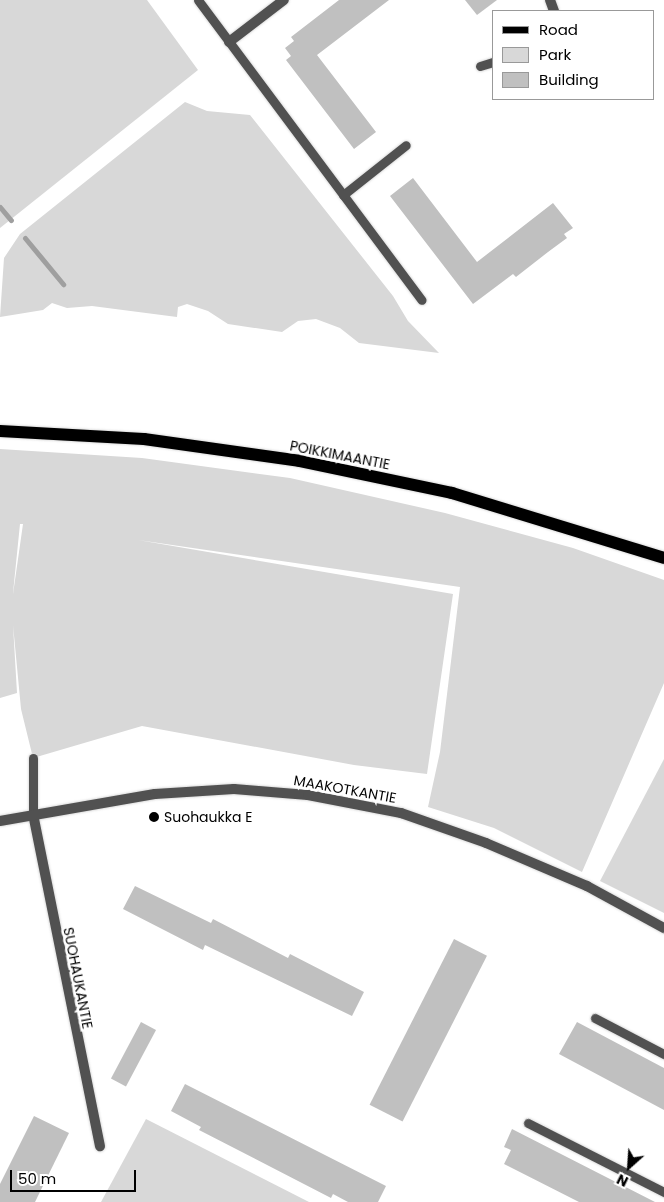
<!DOCTYPE html>
<html>
<head>
<meta charset="utf-8">
<style>
	body { margin:0 }
	#map { position:relative; width:664px; height:1202px; overflow:hidden; background:#fff; font-family:Poppins,sans-serif }
	div>[style] { position:absolute }
	.green>* { inset:0; background:#d8d8d8 }
	.stream>* { height:5px; margin:-2.5px; padding:0 2.5px; transform-origin:2.5px; border-radius:2.5px; background:#9f9f9f }
	.building>* { inset:0; background:#c0c0c0; transform-origin:0 0 }
	.roads { filter:drop-shadow(0 0 1px #dbdbdb) drop-shadow(0 0 1px #dbdbdb) }
	.service>* { height:9px; margin:-4.5px; padding:0 4.5px; transform-origin:4.5px; border-radius:4.5px; background:#515151 }
	.minor>* { height:10px; margin:-5px; padding:0 5px; transform-origin:5px; border-radius:5px; background:#515151 }
	.tertiary>* { height:10px; margin:-5px; padding:0 5px; transform-origin:5px; border-radius:5px; background:#515151 }
	.primary>* { height:12px; margin:-6px; padding:0 6px; transform-origin:6px; border-radius:6px; background:#000 }
	.dots>* { width:14px; height:14px; translate:-50% -50%; box-sizing:border-box; border:2px solid #fff; border-radius:50% }
	span { translate:-50% -50%; white-space:nowrap; text-align:center; line-height:1.15; -webkit-text-stroke:5px #fff; paint-order:stroke }
	.street-label { font-size:14px; color:#000 }
	.poi-label { font-size:14px; color:#000 }
	.left { translate:0 -50%; text-align:left }
	.legend { position:absolute; left:492px; top:10px; width:162px; height:90px; box-sizing:border-box; background:#fff; border:1px solid #999; margin:0; padding:6px 9px; list-style:none; font-size:15px; color:#000 }
	.legend li { display:flex; align-items:center; gap:10px; height:25px }
	.legend b { width:25px; border:1px solid #999 }
	.north { position:absolute; left:604px; top:1142px; width:50px; height:50px; -webkit-text-stroke:4px #fff; paint-order:stroke; rotate:206deg; font-size:14px; font-weight:700; line-height:20px; text-align:center; color:#000 }
	.north::after { content:''; display:block; margin:auto; width:18px; height:22px; background:#000; clip-path:polygon(50% 0,100% 100%,50% 72%,0 100%) }
	.scale { position:absolute; left:10px; top:1170px; width:126px; height:22px; box-sizing:border-box; border:2px solid #000; border-top:0; padding-left:6px; font-size:15px; line-height:18px; white-space:nowrap; color:#000; -webkit-text-stroke:4px #fff; paint-order:stroke }
</style>
</head>
<body>
<div id="map">
	<div class="green">
		<div style="clip-path:polygon(0 0,147px 0,198px 70px,0 228px)"></div>
		<div style="clip-path:polygon(185px 102px,207px 111px,250px 115px,393px 296px,408px 321px,439px 353px,359px 343px,340px 328px,316px 319px,298px 321px,282px 332px,228px 324px,208px 311px,187px 304px,178px 307px,177px 317px,92px 306px,67px 308px,52px 303px,43px 310px,0 317px,4px 258px,20px 234px)"></div>
		<div style="clip-path:polygon(evenodd,0 449px,142px 458px,290px 478px,445px 513px,573px 548px,664px 580px,664px 683px,582px 872px,494px 828px,428px 807px,440px 752px,460px 587px,138px 540px,453px 594px,427px 774px,354px 765px,142px 726px,33px 758px,21px 709px,13px 625px,17px 693px,0 698px,0 449px,20px 524px,23px 524px,13px 594px,13px 593px,20px 524px)"></div>
		<div style="clip-path:polygon(664px 759px,664px 913px,600px 881px)"></div>
		<div style="clip-path:polygon(146px 1119px,309px 1202px,101px 1202px)"></div>
	</div>
	<div class="stream">
		<div style="left:0;top:207px;width:17px;rotate:50deg"></div>
		<div style="left:25px;top:238px;width:60px;rotate:50.4deg"></div>
	</div>
	<div class="building">
		<div style="clip-path:polygon(339px 0,389px 0,317px 55px,376px 132px,354px 149px,286px 60px,291px 56px,285px 48px,294px 41px,291px 37px)"></div>
		<div style="clip-path:polygon(465px 0,497px 0,477px 15px)"></div>
		<div style="clip-path:polygon(413px 178px,477px 262px,553px 203px,573px 228px,564px 234px,567px 238px,548px 252px,516px 277px,513px 274px,473px 304px,390px 196px)"></div>
		<div style="clip-path:polygon(135px 886px,211px 923px,213px 919px,288px 958px,290px 954px,364px 992px,352px 1016px,205px 945px,203px 950px,123px 909px)"></div>
		<div style="left:454px;top:939px;width:37px;height:186px;rotate:27deg"></div>
		<div style="left:141px;top:1022px;width:17px;height:64px;rotate:28deg"></div>
		<div style="clip-path:polygon(577px 1022px,664px 1068px,664px 1110px,559px 1054px)"></div>
		<div style="clip-path:polygon(185px 1084px,386px 1186px,378px 1202px,348px 1202px,333px 1194px,331px 1198px,199px 1130px,201px 1127px,171px 1111px)"></div>
		<div style="clip-path:polygon(34px 1116px,69px 1133px,35px 1202px,0 1202px,0 1184px)"></div>
		<div style="clip-path:polygon(512px 1129px,655px 1202px,579px 1202px,504px 1164px,511px 1150px,504px 1147px)"></div>
	</div>
	<div class="roads">
		<div class="service">
			<div style="left:198px;top:0;width:374px;rotate:53.3deg"></div>
			<div style="left:480px;top:66px;width:14px;rotate:-17deg"></div>
			<div style="left:343px;top:195px;width:80px;rotate:-38.4deg"></div>
			<div style="left:33px;top:758px;width:56px;rotate:90deg"></div>
			<div style="left:595px;top:1018px;width:78px;rotate:27.6deg"></div>
			<div style="left:528px;top:1123px;width:153px;rotate:26.9deg"></div>
		</div>
		<div class="minor">
			<div style="left:550px;top:0;width:12px;rotate:70deg"></div>
			<div style="left:229px;top:42px;width:69px;rotate:-37.4deg"></div>
			<div style="left:33px;top:814px;width:339px;rotate:78.6deg"></div>
		</div>
		<div class="tertiary">
			<div style="left:0;top:821px;width:157px;rotate:-9.9deg"></div>
			<div style="left:155px;top:794px;width:79px;rotate:-3.6deg"></div>
			<div style="left:234px;top:789px;width:74px;rotate:4.6deg"></div>
			<div style="left:308px;top:795px;width:95px;rotate:11deg"></div>
			<div style="left:401px;top:813px;width:90px;rotate:19.4deg"></div>
			<div style="left:486px;top:843px;width:110px;rotate:23.1deg"></div>
			<div style="left:587px;top:886px;width:88px;rotate:28.6deg"></div>
		</div>
		<div class="primary">
			<div style="left:0;top:431px;width:144px;rotate:3.2deg"></div>
			<div style="left:144px;top:439px;width:158px;rotate:8deg"></div>
			<div style="left:300px;top:461px;width:155px;rotate:11.9deg"></div>
			<div style="left:452px;top:493px;width:222px;rotate:17deg"></div>
		</div>
	</div>
	<div class="dots">
		<div style="left:154px;top:817px;background:#000"></div>
	</div>
	<div class="street-label">
		<span style="left:340px;top:455px;rotate:11deg">POIKKIMAANTIE</span>
		<span style="left:345px;top:789px;rotate:10deg">MAAKOTKANTIE</span>
		<span style="left:78px;top:978px;rotate:79deg">SUOHAUKANTIE</span>
	</div>
	<div class="poi-label">
		<span class="left" style="left:164px;top:817px">Suohaukka E</span>
	</div>
	<ul class="legend">
	<li><b style="height:6px;background:#000"></b>Road</li>
	<li><b style="height:14px;background:#d8d8d8"></b>Park</li>
	<li><b style="height:14px;background:#c0c0c0"></b>Building</li>
	</ul>
	<div class="north">N</div>
	<div class="scale">50 m</div>
</div>
</body>
</html>
